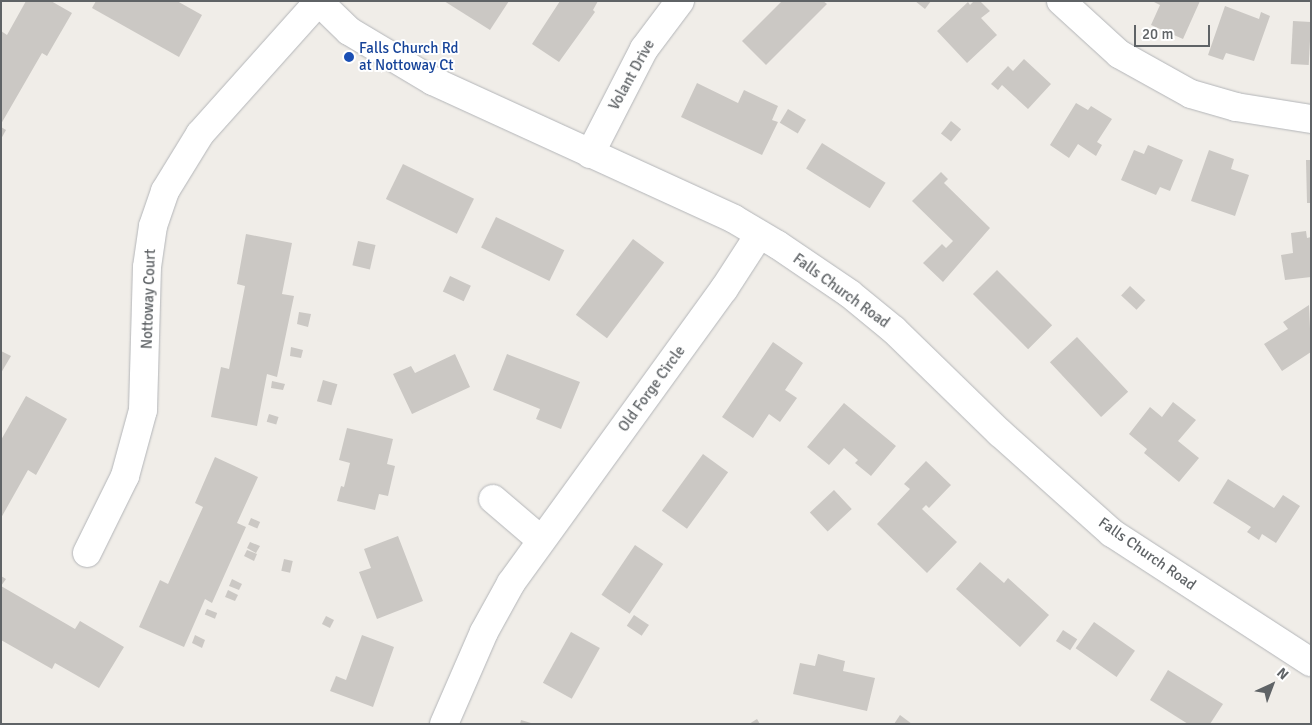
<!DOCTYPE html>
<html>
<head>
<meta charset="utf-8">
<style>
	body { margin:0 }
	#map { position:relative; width:1312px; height:725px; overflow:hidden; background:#f0ede8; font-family:Signika,sans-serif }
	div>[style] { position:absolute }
	.building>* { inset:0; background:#cbc8c4; transform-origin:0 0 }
	.roads { filter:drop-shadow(0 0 1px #b3b5b8) drop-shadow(0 0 1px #b3b5b8) }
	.street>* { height:28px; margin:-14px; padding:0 14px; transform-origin:14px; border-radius:14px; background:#fff }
	.dots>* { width:14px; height:14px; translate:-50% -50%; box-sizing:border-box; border:2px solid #fff; border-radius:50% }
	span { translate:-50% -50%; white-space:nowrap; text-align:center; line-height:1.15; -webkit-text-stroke:4px #fff; paint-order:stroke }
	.transit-label { font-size:15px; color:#164399 }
	.left { translate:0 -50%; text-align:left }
	.street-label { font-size:15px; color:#5f6366 }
	.frame { position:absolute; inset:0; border:2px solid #5f6366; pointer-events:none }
	.north { position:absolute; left:1247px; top:660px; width:50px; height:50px; -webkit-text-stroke:4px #fff; paint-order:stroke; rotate:43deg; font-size:14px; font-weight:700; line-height:20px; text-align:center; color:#5f6366 }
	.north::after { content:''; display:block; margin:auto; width:18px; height:22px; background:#5f6366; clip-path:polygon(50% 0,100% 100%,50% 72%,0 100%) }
	.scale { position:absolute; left:1134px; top:25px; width:76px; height:22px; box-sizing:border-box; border:2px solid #5f6366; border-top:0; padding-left:6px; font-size:15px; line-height:18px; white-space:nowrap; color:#5f6366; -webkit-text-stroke:4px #fff; paint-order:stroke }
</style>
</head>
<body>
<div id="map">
	<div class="building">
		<div style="clip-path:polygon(26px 1px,51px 1px,72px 13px,47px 56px,42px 53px,1px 124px,1px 31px,7px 35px)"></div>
		<div style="clip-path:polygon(96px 1px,177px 1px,202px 15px,179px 57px,92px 8px)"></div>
		<div style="clip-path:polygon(444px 1px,509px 1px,490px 30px)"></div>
		<div style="clip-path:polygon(560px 1px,598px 1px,593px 10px,595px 12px,559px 62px,532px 44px)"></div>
		<div style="clip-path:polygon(782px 1px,823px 1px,827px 4px,766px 65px,742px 41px)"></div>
		<div style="clip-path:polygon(915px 1px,931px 1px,925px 9px)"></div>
		<div style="clip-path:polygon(974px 1px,980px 1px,990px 11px,981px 18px,997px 35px,967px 63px,937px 31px,968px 2px,970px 5px)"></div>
		<div style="clip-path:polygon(1152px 1px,1200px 1px,1183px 39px,1151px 25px,1160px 5px)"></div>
		<div style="clip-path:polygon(1225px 6px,1259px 19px,1261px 12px,1270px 16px,1254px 61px,1226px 53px,1223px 60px,1208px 55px)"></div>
		<div style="left:1293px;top:21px;width:18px;height:43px;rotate:3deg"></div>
		<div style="clip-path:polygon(1024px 59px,1051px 84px,1028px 109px,1002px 85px,998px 90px,991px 84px,1008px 66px,1013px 71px)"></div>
		<div style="clip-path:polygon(697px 83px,738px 103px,744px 90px,778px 106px,772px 120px,778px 122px,762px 155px,681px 117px)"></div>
		<div style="clip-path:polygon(1076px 103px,1088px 110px,1091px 106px,1112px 119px,1097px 142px,1102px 145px,1096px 156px,1078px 144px,1069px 158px,1050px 145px)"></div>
		<div style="left:788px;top:109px;width:21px;height:16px;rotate:31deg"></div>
		<div style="left:951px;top:121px;width:13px;height:16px;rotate:39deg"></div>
		<div style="clip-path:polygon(1px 127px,6px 130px,1px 139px)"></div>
		<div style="left:822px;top:143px;width:75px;height:30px;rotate:32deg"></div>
		<div style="clip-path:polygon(1148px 145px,1183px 160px,1170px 191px,1160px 187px,1156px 195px,1121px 180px,1134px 150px,1144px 154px)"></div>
		<div style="clip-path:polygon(1209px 150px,1234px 159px,1231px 169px,1249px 175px,1235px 216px,1191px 201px)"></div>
		<div style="clip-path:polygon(1306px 160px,1311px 160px,1311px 203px,1307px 203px)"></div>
		<div style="left:403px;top:164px;width:79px;height:39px;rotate:26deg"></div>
		<div style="clip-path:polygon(941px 172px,948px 179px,944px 183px,990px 228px,943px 282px,923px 263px,942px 244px,946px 248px,953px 241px,912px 201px)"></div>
		<div style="left:496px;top:217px;width:76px;height:34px;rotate:26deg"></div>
		<div style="clip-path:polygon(1306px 231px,1307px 238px,1311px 237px,1311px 277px,1285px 280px,1281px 255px,1293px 253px,1291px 233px)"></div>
		<div style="clip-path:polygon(246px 234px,292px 243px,282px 294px,294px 296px,277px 377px,267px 374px,257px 426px,211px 417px,221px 367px,229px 369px,245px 286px,237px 284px)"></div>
		<div style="left:633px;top:239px;width:39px;height:95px;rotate:37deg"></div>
		<div style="left:358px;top:241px;width:18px;height:25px;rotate:13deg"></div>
		<div style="left:997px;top:270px;width:78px;height:34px;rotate:45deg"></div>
		<div style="left:450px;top:276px;width:23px;height:17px;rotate:25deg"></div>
		<div style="left:1130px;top:286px;width:21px;height:13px;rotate:43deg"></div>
		<div style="clip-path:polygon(1309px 305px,1311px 352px,1282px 371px,1264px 344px,1288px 329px,1283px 322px)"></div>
		<div style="clip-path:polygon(299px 312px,311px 314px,308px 327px,297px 324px)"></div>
		<div style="left:1077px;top:337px;width:75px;height:37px;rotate:47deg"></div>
		<div style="clip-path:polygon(773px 342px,803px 363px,785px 390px,797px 398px,780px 422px,769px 414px,753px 438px,722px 417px)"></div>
		<div style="clip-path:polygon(291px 347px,303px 350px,301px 358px,290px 356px)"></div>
		<div style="clip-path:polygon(1px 351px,11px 356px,1px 373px)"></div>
		<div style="clip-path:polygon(455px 354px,470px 387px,412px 414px,393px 374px,411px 366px,415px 373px)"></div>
		<div style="clip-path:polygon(507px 354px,580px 382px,561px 429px,536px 419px,540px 409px,493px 390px)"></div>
		<div style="left:323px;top:380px;width:15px;height:22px;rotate:16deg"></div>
		<div style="clip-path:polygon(272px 381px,285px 384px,283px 390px,271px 388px)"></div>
		<div style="clip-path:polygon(26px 396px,67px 419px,36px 475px,28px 470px,1px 518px,1px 440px)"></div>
		<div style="clip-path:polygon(1173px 402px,1196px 420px,1178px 441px,1199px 458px,1179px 482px,1144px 453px,1147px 449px,1129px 434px,1150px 407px,1162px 417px)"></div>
		<div style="clip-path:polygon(844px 403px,896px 446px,871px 476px,855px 463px,858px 460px,844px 448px,829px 465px,807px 447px)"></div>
		<div style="left:269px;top:414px;width:10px;height:8px;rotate:17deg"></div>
		<div style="clip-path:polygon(347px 428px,393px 439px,387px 464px,395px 466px,388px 496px,379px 494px,375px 510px,337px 501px,341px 486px,344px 487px,350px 463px,339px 460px)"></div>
		<div style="left:703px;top:454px;width:31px;height:70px;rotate:36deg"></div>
		<div style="clip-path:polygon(215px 457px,258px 477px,237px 523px,246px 527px,212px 603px,205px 599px,184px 647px,139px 627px,160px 580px,168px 584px,203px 507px,195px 503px)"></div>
		<div style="clip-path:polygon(926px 461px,951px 485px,929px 508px,926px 505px,922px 509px,957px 542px,927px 573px,877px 524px,910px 489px,904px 484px)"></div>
		<div style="clip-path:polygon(1228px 479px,1274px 508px,1283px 495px,1300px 506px,1276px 543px,1262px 534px,1259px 540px,1247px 532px,1251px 527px,1213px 503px)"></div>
		<div style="left:834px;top:490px;width:26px;height:33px;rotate:47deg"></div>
		<div style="left:251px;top:518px;width:10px;height:7px;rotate:24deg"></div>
		<div style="clip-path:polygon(398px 536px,423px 601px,377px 619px,359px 572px,371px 568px,364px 549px)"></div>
		<div style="clip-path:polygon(250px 542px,260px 546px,256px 553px,247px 548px)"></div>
		<div style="left:635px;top:545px;width:34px;height:60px;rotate:34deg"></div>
		<div style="clip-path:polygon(247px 550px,257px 554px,254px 561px,244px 556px)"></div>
		<div style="left:284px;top:559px;width:9px;height:12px;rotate:13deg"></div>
		<div style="clip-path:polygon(980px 562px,1004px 583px,1008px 578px,1049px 615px,1020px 647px,956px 589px)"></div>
		<div style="clip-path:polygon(1px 576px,6px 579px,1px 586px,75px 629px,80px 621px,124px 647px,99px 688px,55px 663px,52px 669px,1px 640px)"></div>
		<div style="clip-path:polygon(232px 579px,242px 584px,239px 590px,229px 586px)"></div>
		<div style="clip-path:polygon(228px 590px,238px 595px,235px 601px,225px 597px)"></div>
		<div style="left:207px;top:609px;width:11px;height:6px;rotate:22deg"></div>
		<div style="left:634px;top:615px;width:18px;height:13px;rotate:34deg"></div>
		<div style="left:326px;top:616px;width:9px;height:9px;rotate:27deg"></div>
		<div style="left:1094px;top:622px;width:50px;height:32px;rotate:35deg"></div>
		<div style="left:1063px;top:630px;width:17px;height:13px;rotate:33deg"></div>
		<div style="left:571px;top:632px;width:33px;height:58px;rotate:29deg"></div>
		<div style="clip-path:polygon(195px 635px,205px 640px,202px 648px,192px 643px)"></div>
		<div style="clip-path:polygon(362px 635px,394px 647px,373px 707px,330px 691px,336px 676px,346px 680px)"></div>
		<div style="clip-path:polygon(818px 654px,845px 661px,843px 671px,875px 678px,867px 711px,793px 694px,800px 663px,815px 666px)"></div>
		<div style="clip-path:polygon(1168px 670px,1223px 704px,1210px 724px,1188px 724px,1150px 700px)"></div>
		<div style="clip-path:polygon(900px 715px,912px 724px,894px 724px)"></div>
		<div style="clip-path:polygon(757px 719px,760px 724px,749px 724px)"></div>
		<div style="clip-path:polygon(521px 720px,531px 723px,531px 724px,520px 724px)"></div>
	</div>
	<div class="roads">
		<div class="street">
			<div style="left:318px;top:1px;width:43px;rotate:44.1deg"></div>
			<div style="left:349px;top:31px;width:98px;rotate:30.8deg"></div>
			<div style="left:433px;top:81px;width:331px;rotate:24.6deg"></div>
			<div style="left:734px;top:219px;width:51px;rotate:30.6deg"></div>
			<div style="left:778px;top:245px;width:87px;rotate:34.2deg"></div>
			<div style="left:850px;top:294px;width:57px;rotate:39.3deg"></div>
			<div style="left:894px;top:330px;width:148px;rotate:44.2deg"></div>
			<div style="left:1000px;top:433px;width:150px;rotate:41.8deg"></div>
			<div style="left:1112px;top:533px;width:237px;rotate:33deg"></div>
			<div style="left:1061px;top:1px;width:79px;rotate:42.4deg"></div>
			<div style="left:1119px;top:54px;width:82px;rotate:29.1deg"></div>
			<div style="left:1191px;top:94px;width:47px;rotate:16.1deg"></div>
			<div style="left:1236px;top:107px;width:76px;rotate:9.1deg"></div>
			<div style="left:590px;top:154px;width:118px;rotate:-62.8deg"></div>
			<div style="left:644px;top:49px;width:60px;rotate:-53.1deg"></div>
			<div style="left:493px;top:499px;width:63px;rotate:40.5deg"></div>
			<div style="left:87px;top:553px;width:86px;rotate:-63.7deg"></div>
			<div style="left:125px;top:476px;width:68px;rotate:-74.7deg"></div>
			<div style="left:143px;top:410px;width:143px;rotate:-88.4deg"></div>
			<div style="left:147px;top:267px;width:41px;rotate:-81.7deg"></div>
			<div style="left:153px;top:226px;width:37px;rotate:-71deg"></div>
			<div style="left:165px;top:191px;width:67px;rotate:-58.4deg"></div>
			<div style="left:200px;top:134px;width:177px;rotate:-48.2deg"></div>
			<div style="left:444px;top:724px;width:100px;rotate:-66.5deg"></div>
			<div style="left:484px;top:632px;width:56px;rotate:-61.1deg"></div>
			<div style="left:511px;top:583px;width:363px;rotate:-54.1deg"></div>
			<div style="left:724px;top:289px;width:64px;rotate:-57.1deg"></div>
		</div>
	</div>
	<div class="dots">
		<div style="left:349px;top:57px;background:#1a4fb4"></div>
	</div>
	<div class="transit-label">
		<span class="left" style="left:359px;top:57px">Falls Church Rd<br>at Nottoway Ct</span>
	</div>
	<div class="street-label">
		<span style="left:632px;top:75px;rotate:-61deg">Volant Drive</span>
		<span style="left:841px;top:291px;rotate:36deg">Falls Church Road</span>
		<span style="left:149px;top:299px;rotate:-88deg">Nottoway Court</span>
		<span style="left:652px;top:389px;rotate:-54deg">Old Forge Circle</span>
		<span style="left:1147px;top:554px;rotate:35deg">Falls Church Road</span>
	</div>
	<div class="frame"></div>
	<div class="north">N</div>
	<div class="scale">20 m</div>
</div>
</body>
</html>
